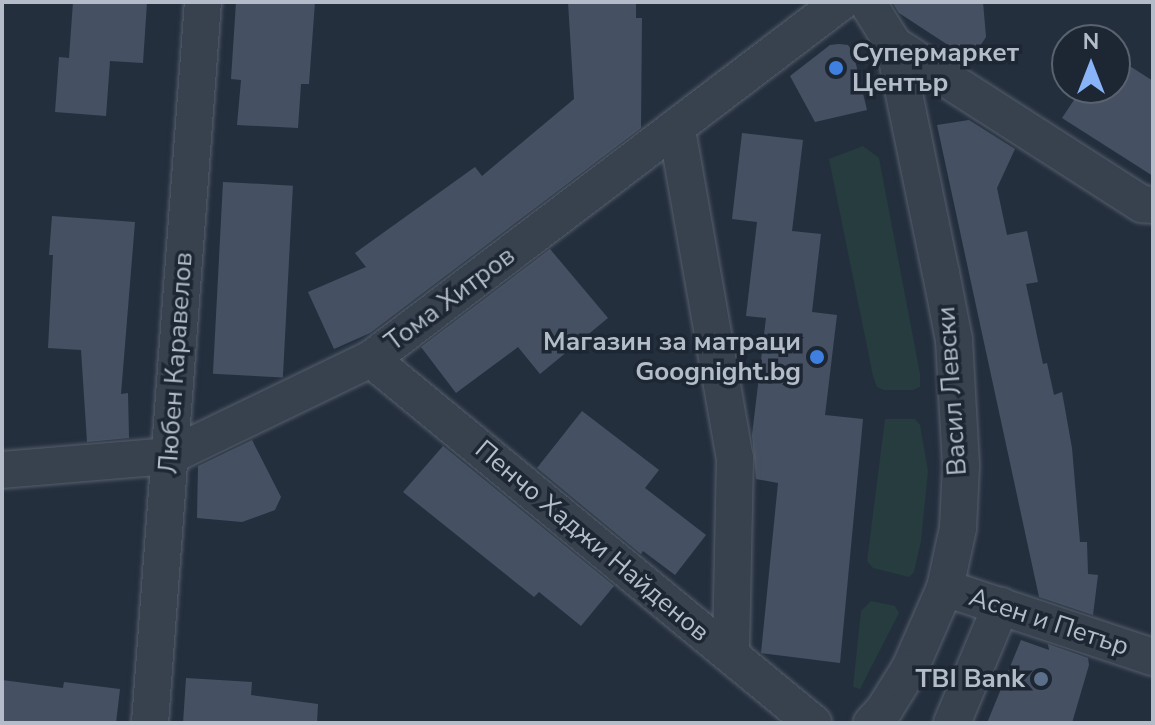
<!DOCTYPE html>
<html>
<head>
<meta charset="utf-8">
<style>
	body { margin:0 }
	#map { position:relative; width:1155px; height:725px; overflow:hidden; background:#242f3e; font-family:"Nunito Sans",sans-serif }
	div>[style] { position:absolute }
	.green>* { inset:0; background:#263c3f }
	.building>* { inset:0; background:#455162; transform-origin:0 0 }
	.roads { filter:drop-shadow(0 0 2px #565f6c) drop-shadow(0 0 2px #565f6c) }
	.minor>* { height:36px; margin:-18px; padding:0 18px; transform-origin:18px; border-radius:18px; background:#38414e }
	.dots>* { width:22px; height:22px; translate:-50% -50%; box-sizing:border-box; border:4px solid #1d2633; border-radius:50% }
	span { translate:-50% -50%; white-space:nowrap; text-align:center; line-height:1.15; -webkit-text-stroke:7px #1d2633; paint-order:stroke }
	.poi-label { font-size:26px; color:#b4bcc9; font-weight:700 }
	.left { translate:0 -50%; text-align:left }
	.right { translate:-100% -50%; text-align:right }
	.street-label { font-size:26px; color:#b4bcc9 }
	.frame { position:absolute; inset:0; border:4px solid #b4bcc9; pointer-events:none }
	.north { position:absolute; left:1051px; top:24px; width:80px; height:80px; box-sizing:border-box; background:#1d2633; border:2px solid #59626f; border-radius:50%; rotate:0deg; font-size:22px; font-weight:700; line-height:32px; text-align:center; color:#b4bcc9 }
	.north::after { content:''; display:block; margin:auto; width:28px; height:36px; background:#8ab4f8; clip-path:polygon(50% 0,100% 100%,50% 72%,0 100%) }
</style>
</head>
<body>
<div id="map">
	<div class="green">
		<div style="clip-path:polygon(863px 146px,879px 158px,920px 374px,920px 387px,913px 390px,884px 390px,877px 387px,873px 376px,829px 159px)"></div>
		<div style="clip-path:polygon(885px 419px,915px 419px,920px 425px,928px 471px,921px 541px,914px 572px,909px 577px,873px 568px,867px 561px)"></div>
		<div style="clip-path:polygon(871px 601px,895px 606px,899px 613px,860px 689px,853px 687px,861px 611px)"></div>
	</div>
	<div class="building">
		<div style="clip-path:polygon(73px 2px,147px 2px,143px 63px,110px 61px,106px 116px,55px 112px,59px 57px,69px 58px)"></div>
		<div style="clip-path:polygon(236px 2px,315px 2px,309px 84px,301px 84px,298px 128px,237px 125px,241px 80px,231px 79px)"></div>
		<div style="clip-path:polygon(568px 2px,636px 2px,636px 18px,642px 18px,641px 128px,370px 333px,334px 349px,308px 292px,366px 267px,355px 253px,475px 167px,482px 176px,574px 99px)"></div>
		<div style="clip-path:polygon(892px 2px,983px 2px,986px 37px,971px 60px,899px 13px)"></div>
		<div style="clip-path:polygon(839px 44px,848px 45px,853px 52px,867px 110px,815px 122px,790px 76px,830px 45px)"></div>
		<div style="clip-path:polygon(1122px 61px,1153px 81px,1153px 176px,1062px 118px,1082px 88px,1115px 88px,1115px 73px)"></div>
		<div style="clip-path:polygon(969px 120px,1015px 149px,997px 188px,1007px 235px,1027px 231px,1038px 282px,1026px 284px,1043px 364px,1047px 363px,1054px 395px,1062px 392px,1072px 448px,1080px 542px,1087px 542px,1088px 574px,1098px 575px,1093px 615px,1039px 597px,937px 125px)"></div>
		<div style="clip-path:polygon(742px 133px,803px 140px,792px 231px,821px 234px,812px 312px,837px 315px,825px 415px,863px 419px,840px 663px,761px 653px,778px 483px,756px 479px,752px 435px,766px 318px,746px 316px,757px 222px,732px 219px)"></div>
		<div style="left:223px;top:182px;width:70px;height:192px;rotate:3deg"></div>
		<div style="clip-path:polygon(52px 216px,135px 222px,121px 394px,128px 393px,129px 438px,87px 442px,81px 350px,48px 348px,53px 255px,49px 255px)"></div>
		<div style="clip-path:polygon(550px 249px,608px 318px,540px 374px,518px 347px,456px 393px,421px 347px)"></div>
		<div style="clip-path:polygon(582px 411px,659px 470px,645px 488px,706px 535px,675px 575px,643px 551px,641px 554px,537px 468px)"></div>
		<div style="clip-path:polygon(252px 440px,281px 497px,275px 510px,242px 522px,197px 518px,198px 466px)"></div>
		<div style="clip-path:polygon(443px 446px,614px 586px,581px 626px,539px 592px,534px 597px,403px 492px)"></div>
		<div style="clip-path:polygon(1021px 640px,1049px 650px,1048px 644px,1088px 658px,1089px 665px,1072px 723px,987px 723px)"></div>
		<div style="clip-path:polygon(186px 678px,252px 682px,251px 695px,318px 704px,317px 723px,183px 723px)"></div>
		<div style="clip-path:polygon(2px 680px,63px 688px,64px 682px,120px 689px,116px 723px,2px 723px)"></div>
	</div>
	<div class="roads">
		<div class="minor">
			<div style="left:867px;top:2px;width:51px;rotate:57.9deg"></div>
			<div style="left:894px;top:45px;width:233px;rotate:78.4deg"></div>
			<div style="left:941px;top:273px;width:68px;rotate:79deg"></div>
			<div style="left:954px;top:340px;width:126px;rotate:86.8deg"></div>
			<div style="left:961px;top:466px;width:62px;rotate:92.8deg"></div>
			<div style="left:958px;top:528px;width:61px;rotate:102.2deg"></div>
			<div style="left:945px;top:588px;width:87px;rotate:113.6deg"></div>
			<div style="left:910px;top:668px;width:49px;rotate:121.8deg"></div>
			<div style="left:884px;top:710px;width:18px;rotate:133deg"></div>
			<div style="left:894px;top:45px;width:295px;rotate:32.7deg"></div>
			<div style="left:1142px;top:204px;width:11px;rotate:5deg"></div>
			<div style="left:677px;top:130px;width:333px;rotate:80deg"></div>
			<div style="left:735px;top:458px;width:197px;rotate:91.2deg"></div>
			<div style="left:371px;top:359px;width:573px;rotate:39.47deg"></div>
			<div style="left:2px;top:470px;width:169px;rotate:-4.8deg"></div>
			<div style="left:170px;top:456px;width:223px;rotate:-25.8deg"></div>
			<div style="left:371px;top:359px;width:590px;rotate:-37.22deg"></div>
			<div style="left:945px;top:588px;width:219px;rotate:18.4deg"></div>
			<div style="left:150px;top:723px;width:723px;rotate:-85.8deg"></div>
			<div style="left:952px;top:723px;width:127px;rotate:-67.3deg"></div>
		</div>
	</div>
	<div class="dots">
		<div style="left:836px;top:68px;background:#3f7fe0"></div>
		<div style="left:817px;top:357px;background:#3f7fe0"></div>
		<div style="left:1041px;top:679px;background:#5c6f8a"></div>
	</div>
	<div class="poi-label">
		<span class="left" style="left:852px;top:68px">Супермаркет<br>Център</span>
		<span class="right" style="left:801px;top:357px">Магазин за матраци<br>Goognight.bg</span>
		<span class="right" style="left:1025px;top:679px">TBI Bank</span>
	</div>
	<div class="street-label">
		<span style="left:450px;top:299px;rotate:-37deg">Тома Хитров</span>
		<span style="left:176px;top:363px;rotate:-86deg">Любен Каравелов</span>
		<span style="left:952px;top:391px;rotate:-94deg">Васил Левски</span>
		<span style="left:592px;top:541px;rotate:40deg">Пенчо Хаджи Найденов</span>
		<span style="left:1049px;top:622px;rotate:18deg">Асен и Петър</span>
	</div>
	<div class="frame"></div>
	<div class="north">N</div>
</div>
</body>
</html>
